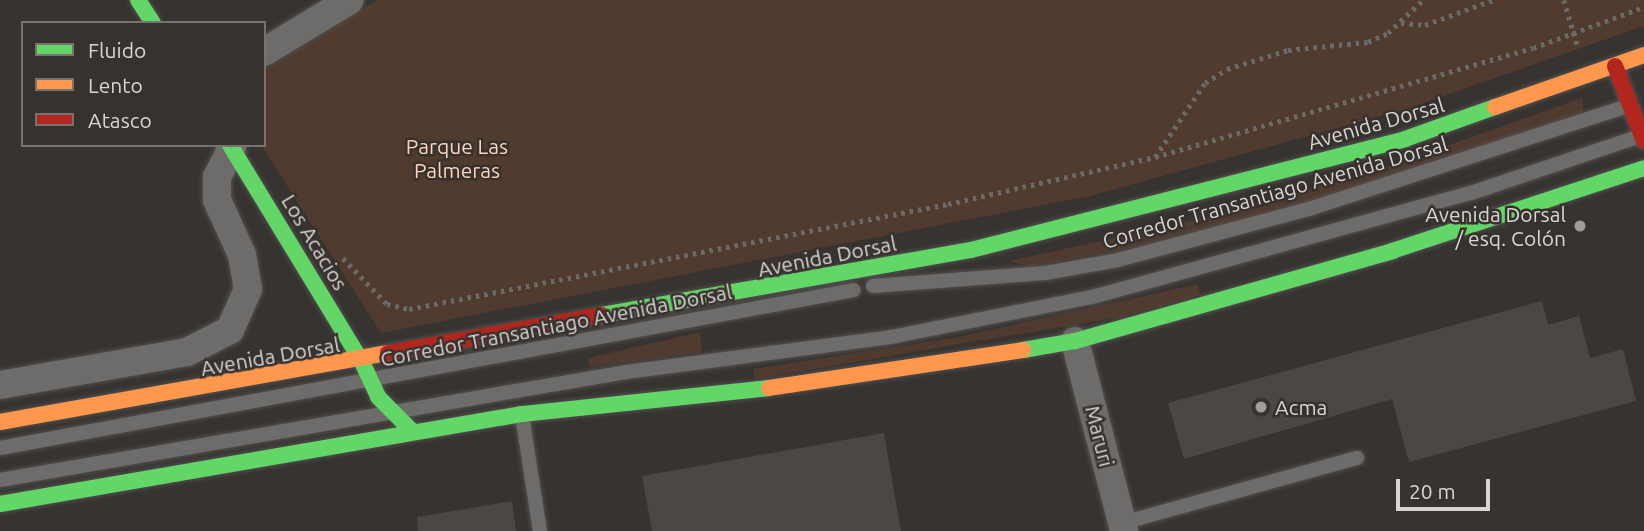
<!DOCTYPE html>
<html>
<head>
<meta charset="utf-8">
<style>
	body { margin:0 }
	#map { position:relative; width:1644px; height:531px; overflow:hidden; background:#363331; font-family:Ubuntu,sans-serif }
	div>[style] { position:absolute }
	.green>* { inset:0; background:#513a2e }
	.building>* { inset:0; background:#4a4745 }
	.path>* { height:4.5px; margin-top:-2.25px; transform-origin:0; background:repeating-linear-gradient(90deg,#6c6a69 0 3.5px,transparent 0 8.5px) }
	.roads { filter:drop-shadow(0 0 2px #52504e) drop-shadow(0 0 2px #52504e) }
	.lane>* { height:14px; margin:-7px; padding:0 7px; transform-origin:7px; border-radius:7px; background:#6e6c6b }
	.street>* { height:28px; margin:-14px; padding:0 14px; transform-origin:14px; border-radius:14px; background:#6e6c6b }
	.fast>* { height:16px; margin:-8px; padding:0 8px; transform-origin:8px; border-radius:8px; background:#63d668 }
	.slow>* { height:16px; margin:-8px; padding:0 8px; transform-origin:8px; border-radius:8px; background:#ff974d }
	.jam>* { height:16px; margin:-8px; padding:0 8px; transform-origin:8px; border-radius:8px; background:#b3261e }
	.dots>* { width:19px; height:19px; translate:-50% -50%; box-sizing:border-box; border:4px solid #38322f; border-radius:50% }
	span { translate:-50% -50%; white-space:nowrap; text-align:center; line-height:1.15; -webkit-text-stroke:5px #38322f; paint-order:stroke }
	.street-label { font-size:21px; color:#d9d5d3 }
	.park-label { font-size:21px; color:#fed2bc }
	.poi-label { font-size:21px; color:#d9d5d3 }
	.right { translate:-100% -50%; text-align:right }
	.left { translate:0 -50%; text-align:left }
	.legend { position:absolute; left:21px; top:21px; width:245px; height:126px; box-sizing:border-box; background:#38322f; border:2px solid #787371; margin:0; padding:9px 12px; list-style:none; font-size:21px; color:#d9d5d3 }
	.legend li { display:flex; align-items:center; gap:14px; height:35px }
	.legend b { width:35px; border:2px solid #787371 }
	.scale { position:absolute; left:1396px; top:479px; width:94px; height:32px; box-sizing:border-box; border:4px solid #d9d5d3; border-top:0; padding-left:9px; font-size:21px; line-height:24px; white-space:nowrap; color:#d9d5d3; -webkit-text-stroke:5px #38322f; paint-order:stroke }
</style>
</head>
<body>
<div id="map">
	<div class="green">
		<div style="clip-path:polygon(377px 0,1644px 0,1644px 26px,1406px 109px,1090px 196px,381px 333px,261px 145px,264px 70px)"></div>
		<div style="clip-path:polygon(1582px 98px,1584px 114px,1347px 192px,1156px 244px,1029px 266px,1009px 261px,1175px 225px,1378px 170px)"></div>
		<div style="clip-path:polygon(1198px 284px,1200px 295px,1120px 317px,755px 379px,753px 369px,953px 338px)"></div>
		<div style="clip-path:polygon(700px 332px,702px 352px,589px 367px,588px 358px)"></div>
	</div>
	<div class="building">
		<div style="clip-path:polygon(1542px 301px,1548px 325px,1579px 316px,1590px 358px,1623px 349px,1636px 401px,1409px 462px,1392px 399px,1184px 459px,1168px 403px)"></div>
		<div style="clip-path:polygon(884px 433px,901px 531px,652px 531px,642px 476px)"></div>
		<div style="clip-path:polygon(512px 501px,516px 531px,418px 531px,417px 517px)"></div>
	</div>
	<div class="path">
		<div style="left:1564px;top:0;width:46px;rotate:73.5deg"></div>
		<div style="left:1401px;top:23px;width:24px;rotate:5deg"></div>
		<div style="left:1425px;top:25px;width:72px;rotate:-20.2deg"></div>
		<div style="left:1155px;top:157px;width:89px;rotate:-56deg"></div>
		<div style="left:1205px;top:83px;width:26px;rotate:-32deg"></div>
		<div style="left:1227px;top:69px;width:64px;rotate:-17.3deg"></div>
		<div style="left:1288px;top:50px;width:80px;rotate:-5.7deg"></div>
		<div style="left:1368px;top:42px;width:22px;rotate:-24deg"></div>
		<div style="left:1388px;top:33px;width:48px;rotate:-43.3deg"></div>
		<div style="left:343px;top:258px;width:64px;rotate:46.3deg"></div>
		<div style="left:387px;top:304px;width:23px;rotate:13deg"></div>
		<div style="left:409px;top:309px;width:549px;rotate:-11.02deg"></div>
		<div style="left:948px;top:204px;width:212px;rotate:-12.8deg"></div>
		<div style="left:1155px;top:157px;width:393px;rotate:-16.1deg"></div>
		<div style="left:1533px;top:48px;width:118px;rotate:-20.3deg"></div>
	</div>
	<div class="roads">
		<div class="lane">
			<div style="left:873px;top:286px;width:172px;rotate:-4.3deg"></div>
			<div style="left:1045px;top:273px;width:74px;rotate:-10.1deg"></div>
			<div style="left:1118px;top:260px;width:201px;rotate:-15deg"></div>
			<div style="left:1312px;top:208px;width:334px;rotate:-17.9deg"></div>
			<div style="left:522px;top:415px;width:117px;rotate:81.2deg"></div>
			<div style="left:0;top:448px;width:868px;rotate:-10.48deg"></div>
			<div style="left:0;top:480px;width:635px;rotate:-9.79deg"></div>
			<div style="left:626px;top:372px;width:267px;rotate:-7.5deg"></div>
			<div style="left:891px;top:337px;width:209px;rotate:-11.3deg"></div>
			<div style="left:1096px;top:296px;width:389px;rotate:-15.4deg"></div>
			<div style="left:1471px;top:193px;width:178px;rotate:-18.6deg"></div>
			<div style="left:1122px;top:523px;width:244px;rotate:-15.5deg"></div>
		</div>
		<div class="street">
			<div style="left:264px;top:52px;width:100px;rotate:-31.2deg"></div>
			<div style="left:1075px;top:341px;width:196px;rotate:75.5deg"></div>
			<div style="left:0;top:385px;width:190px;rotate:-10deg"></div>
			<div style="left:187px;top:352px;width:48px;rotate:-27.1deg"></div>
			<div style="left:230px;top:330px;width:45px;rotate:-66.3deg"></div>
			<div style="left:248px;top:289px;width:35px;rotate:-100deg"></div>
			<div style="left:242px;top:255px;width:60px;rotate:-114.4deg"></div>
			<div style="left:217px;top:200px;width:23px;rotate:-90deg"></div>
			<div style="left:217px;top:177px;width:33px;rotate:-63deg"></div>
		</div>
		<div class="fast">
			<div style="left:138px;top:0;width:27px;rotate:57deg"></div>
			<div style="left:230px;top:145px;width:254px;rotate:58.7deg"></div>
			<div style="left:602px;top:315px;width:375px;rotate:-10deg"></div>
			<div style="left:971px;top:250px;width:448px;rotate:-14.3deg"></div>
			<div style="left:1405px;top:139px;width:96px;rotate:-19.6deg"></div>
			<div style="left:1023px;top:350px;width:53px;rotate:-9.8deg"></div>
			<div style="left:1075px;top:341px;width:330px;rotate:-15.8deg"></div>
			<div style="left:1392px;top:251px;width:265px;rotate:-18.2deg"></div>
			<div style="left:362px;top:362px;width:38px;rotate:65deg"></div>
			<div style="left:378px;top:397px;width:49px;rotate:45deg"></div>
			<div style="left:0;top:504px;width:530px;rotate:-9.78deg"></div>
			<div style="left:522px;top:414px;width:248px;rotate:-6deg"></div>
		</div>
		<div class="slow">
			<div style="left:1495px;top:107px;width:158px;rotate:-19.2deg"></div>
			<div style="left:769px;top:388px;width:257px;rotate:-8.5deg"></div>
			<div style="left:0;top:422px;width:394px;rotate:-10.1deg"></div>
		</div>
		<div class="jam">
			<div style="left:1615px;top:66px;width:80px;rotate:68.9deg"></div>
			<div style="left:388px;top:353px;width:217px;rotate:-10.1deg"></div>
		</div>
	</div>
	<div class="dots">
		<div style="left:1580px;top:226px;background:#a09c9a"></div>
		<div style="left:1261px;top:407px;background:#a09c9a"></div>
	</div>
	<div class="street-label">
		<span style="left:1376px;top:123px;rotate:-16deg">Avenida Dorsal</span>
		<span style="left:1275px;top:192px;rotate:-16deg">Corredor Transantiago Avenida Dorsal</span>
		<span style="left:315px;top:242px;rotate:59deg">Los Acacios</span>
		<span style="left:827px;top:256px;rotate:-11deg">Avenida Dorsal</span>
		<span style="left:556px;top:325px;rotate:-11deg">Corredor Transantiago Avenida Dorsal</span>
		<span style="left:270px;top:356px;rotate:-10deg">Avenida Dorsal</span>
		<span style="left:1100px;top:436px;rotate:76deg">Maruri</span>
	</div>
	<div class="park-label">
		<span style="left:457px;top:158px">Parque Las<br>Palmeras</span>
	</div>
	<div class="poi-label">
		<span class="right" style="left:1566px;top:226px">Avenida Dorsal<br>/ esq. Colón</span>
		<span class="left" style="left:1275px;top:407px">Acma</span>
	</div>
	<ul class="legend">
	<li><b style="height:9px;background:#63d668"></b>Fluido</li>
	<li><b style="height:9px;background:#ff974d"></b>Lento</li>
	<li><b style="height:9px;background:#b3261e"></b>Atasco</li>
	</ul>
	<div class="scale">20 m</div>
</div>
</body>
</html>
